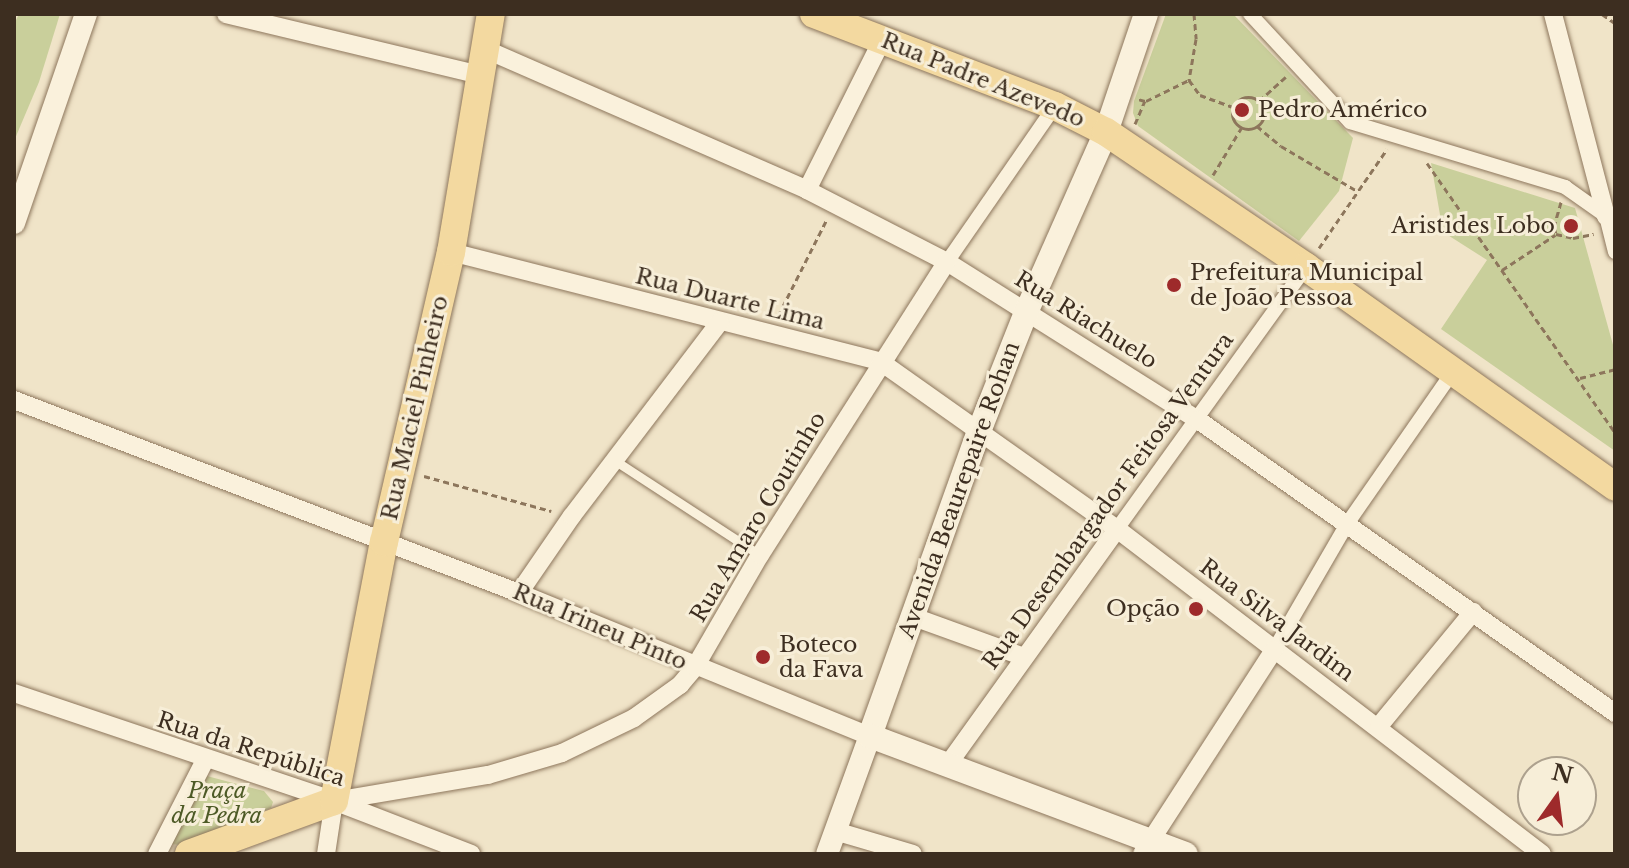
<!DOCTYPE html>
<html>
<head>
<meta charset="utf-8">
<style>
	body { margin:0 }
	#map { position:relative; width:1629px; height:868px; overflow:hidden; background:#f0e4c8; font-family:"Libre Baskerville",serif }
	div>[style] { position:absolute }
	.green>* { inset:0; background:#c9cf9b }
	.path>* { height:3px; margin-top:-1.5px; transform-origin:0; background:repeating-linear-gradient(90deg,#8d765c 0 6px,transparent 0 10px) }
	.path>.ring { margin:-1.5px; padding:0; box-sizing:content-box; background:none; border:3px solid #8d765c; border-radius:50% }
	.roads { filter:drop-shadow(0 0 2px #8d765c) drop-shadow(0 0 2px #8d765c) }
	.service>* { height:9px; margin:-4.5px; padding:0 4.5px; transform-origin:4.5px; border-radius:4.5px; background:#faf1dc }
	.pedestrian>* { height:14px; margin:-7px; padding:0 7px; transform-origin:7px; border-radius:7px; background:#faf1dc }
	.minor>* { height:18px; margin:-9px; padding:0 9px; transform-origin:9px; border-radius:9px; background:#faf1dc }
	.tertiary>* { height:22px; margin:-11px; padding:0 11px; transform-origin:11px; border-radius:11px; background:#faf1dc }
	.secondary>* { height:24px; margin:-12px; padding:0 12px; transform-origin:12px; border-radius:12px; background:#faf1dc }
	.primary>* { height:28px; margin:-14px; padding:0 14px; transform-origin:14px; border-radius:14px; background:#f3d9a0 }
	.dots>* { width:22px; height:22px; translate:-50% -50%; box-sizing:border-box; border:4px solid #f7eed8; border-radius:50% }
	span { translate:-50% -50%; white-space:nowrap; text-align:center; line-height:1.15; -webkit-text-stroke:6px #f7eed8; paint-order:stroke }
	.street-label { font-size:22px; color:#3d2e20 }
	.poi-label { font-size:22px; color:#3d2e20 }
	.left { translate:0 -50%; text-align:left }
	.right { translate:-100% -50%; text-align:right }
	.park-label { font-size:22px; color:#4d5a26; font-style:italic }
	.frame { position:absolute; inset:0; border:16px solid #3d2e20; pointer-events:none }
	.north { position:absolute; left:1517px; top:756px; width:80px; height:80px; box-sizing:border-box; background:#f7eed8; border:2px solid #ada18e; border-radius:50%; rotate:14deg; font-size:22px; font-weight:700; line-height:32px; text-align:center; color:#3d2e20 }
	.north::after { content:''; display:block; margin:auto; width:28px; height:36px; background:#9e2a2b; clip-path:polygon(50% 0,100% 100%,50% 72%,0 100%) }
</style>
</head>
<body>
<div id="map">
	<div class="green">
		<div style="clip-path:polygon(19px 14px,60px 14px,39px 82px,14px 141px,14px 24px)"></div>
		<div style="clip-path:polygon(1166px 14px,1233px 14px,1353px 138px,1339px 191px,1299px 241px,1138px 126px,1133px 113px,1134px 101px)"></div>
		<div style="clip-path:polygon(1431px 163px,1575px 208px,1615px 352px,1615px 451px,1441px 329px,1487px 260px,1443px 232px)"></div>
		<div style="clip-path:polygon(203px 775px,264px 791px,273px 802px,271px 808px,182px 845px,170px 844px)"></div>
	</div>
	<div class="path">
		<div style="left:1194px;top:14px;width:25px;rotate:85deg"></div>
		<div style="left:1196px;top:39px;width:42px;rotate:99.7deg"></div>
		<div style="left:1189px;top:80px;width:19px;rotate:54deg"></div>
		<div style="left:1200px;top:95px;width:35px;rotate:20deg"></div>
		<div style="left:1602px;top:14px;width:16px;rotate:35deg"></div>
		<div class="ring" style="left:1232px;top:97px;width:29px;height:29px"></div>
		<div style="left:1146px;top:101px;width:48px;rotate:-26deg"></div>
		<div style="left:1259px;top:101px;width:36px;rotate:-42deg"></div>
		<div style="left:1135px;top:124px;width:25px;rotate:-67deg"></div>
		<div style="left:1145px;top:101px;width:7px;rotate:-164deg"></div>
		<div style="left:1257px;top:126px;width:31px;rotate:40deg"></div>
		<div style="left:1281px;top:146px;width:88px;rotate:30.6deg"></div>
		<div style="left:1427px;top:163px;width:328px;rotate:55.1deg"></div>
		<div style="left:1213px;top:175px;width:56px;rotate:-58.9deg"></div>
		<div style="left:1561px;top:202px;width:26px;rotate:106deg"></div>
		<div style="left:1554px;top:227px;width:7px;rotate:74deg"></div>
		<div style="left:1556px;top:234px;width:17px;rotate:13deg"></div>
		<div style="left:1573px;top:238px;width:21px;rotate:-11deg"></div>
		<div style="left:1319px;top:248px;width:120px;rotate:-55.5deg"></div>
		<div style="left:1502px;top:270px;width:64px;rotate:-33.4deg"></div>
		<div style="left:778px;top:316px;width:109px;rotate:-63.2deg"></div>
		<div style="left:1580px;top:378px;width:36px;rotate:-14deg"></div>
		<div style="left:424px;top:476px;width:132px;rotate:15.4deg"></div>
	</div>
	<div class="roads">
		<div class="service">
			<div style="left:614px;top:460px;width:174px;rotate:33.1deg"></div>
		</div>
		<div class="pedestrian">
			<div style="left:1250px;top:14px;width:147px;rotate:47.2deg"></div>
			<div style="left:1350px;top:122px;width:225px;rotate:16.8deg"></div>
			<div style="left:1565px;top:187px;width:50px;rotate:35.3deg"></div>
			<div style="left:1606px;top:216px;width:37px;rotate:76deg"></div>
			<div style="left:947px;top:262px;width:190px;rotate:-55.3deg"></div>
			<div style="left:1117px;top:529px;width:323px;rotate:-54.2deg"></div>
			<div style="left:1274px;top:650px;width:146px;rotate:-59.9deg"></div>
			<div style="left:1347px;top:524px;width:184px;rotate:-55.2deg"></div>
		</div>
		<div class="minor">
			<div style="left:226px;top:14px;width:261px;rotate:13.5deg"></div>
			<div style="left:1553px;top:14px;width:209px;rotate:75.3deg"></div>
			<div style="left:1606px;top:216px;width:9px;rotate:18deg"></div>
			<div style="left:485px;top:49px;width:352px;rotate:23.6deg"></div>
			<div style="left:807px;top:190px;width:157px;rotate:27.2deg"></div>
			<div style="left:947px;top:262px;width:297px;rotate:32.2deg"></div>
			<div style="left:1198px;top:420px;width:510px;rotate:35.09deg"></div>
			<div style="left:807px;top:190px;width:170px;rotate:-63.4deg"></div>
			<div style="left:451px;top:252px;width:444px;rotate:14.3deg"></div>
			<div style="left:881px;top:362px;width:289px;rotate:35.3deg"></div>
			<div style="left:1117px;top:529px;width:535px;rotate:37.41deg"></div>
			<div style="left:14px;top:400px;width:541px;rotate:20.92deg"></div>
			<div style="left:519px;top:593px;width:379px;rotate:22.2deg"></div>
			<div style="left:519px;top:593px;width:93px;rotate:-55.5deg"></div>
			<div style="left:572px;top:516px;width:244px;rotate:-52.7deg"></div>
			<div style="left:911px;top:616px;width:120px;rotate:19.9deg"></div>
			<div style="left:14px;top:693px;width:338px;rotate:18.6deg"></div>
			<div style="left:334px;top:801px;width:147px;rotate:21.1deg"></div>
			<div style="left:1379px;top:726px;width:148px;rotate:-50.5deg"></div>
			<div style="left:949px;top:763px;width:288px;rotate:-54.3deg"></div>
			<div style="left:835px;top:831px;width:81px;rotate:16.4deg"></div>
			<div style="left:157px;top:854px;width:106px;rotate:-62.9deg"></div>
			<div style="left:326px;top:854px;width:54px;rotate:-81.4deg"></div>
			<div style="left:334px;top:801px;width:156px;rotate:-9.6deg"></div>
			<div style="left:488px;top:775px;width:77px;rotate:-16.6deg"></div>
			<div style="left:562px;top:753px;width:80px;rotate:-25.9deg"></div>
			<div style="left:634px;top:718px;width:57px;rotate:-35.7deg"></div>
			<div style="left:680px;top:685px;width:23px;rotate:-50deg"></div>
			<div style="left:695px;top:667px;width:129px;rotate:-59.9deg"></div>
			<div style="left:760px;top:555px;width:348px;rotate:-57.5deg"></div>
			<div style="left:1142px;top:854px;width:243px;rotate:-57.1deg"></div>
		</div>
		<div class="tertiary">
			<div style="left:14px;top:223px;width:221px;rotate:-71deg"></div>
			<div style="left:827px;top:854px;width:126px;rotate:-70deg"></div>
		</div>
		<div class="secondary">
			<div style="left:1146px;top:14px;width:125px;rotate:108.7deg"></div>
			<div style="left:1106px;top:132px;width:195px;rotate:113.9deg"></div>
			<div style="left:1027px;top:310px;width:130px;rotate:111.6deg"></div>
			<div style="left:979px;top:431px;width:324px;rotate:109.7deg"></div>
			<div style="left:870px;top:736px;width:337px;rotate:20.5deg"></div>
		</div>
		<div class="primary">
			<div style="left:814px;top:14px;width:258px;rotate:20.9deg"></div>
			<div style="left:1055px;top:106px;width:57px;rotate:27deg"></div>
			<div style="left:1106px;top:132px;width:241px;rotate:34deg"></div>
			<div style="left:1306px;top:267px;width:379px;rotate:35.4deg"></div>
			<div style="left:189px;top:854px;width:154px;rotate:-20.1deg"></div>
			<div style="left:334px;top:801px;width:264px;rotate:-79.1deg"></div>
			<div style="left:384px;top:542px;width:298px;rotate:-77deg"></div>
			<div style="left:451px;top:252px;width:241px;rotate:-80.5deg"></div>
		</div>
	</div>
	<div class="dots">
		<div style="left:1242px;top:110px;background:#9e2a2b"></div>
		<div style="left:1571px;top:226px;background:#9e2a2b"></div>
		<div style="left:1174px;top:285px;background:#9e2a2b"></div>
		<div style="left:1196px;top:609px;background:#9e2a2b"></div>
		<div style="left:763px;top:657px;background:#9e2a2b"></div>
	</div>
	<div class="street-label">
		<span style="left:983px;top:80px;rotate:22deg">Rua Padre Azevedo</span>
		<span style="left:730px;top:299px;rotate:14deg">Rua Duarte Lima</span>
		<span style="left:1086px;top:320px;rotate:32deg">Rua Riachuelo</span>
		<span style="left:415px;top:408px;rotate:-77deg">Rua Maciel Pinheiro</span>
		<span style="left:959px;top:490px;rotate:-70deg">Avenida Beaurepaire Rohan</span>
		<span style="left:1108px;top:501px;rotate:-54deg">Rua Desembargador Feitosa Ventura</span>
		<span style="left:758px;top:517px;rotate:-59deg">Rua Amaro Coutinho</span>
		<span style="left:1277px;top:620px;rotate:37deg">Rua Silva Jardim</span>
		<span style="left:600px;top:627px;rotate:23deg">Rua Irineu Pinto</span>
		<span style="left:251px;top:749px;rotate:18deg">Rua da República</span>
	</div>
	<div class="poi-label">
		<span class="left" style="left:1258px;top:110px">Pedro Américo</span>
		<span class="right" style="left:1555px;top:226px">Aristides Lobo</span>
		<span class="left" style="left:1190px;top:285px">Prefeitura Municipal<br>de João Pessoa</span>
		<span class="right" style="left:1180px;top:609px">Opção</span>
		<span class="left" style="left:779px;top:657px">Boteco<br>da Fava</span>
	</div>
	<div class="park-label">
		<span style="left:217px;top:803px">Praça<br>da Pedra</span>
	</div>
	<div class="frame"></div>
	<div class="north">N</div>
</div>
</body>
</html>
